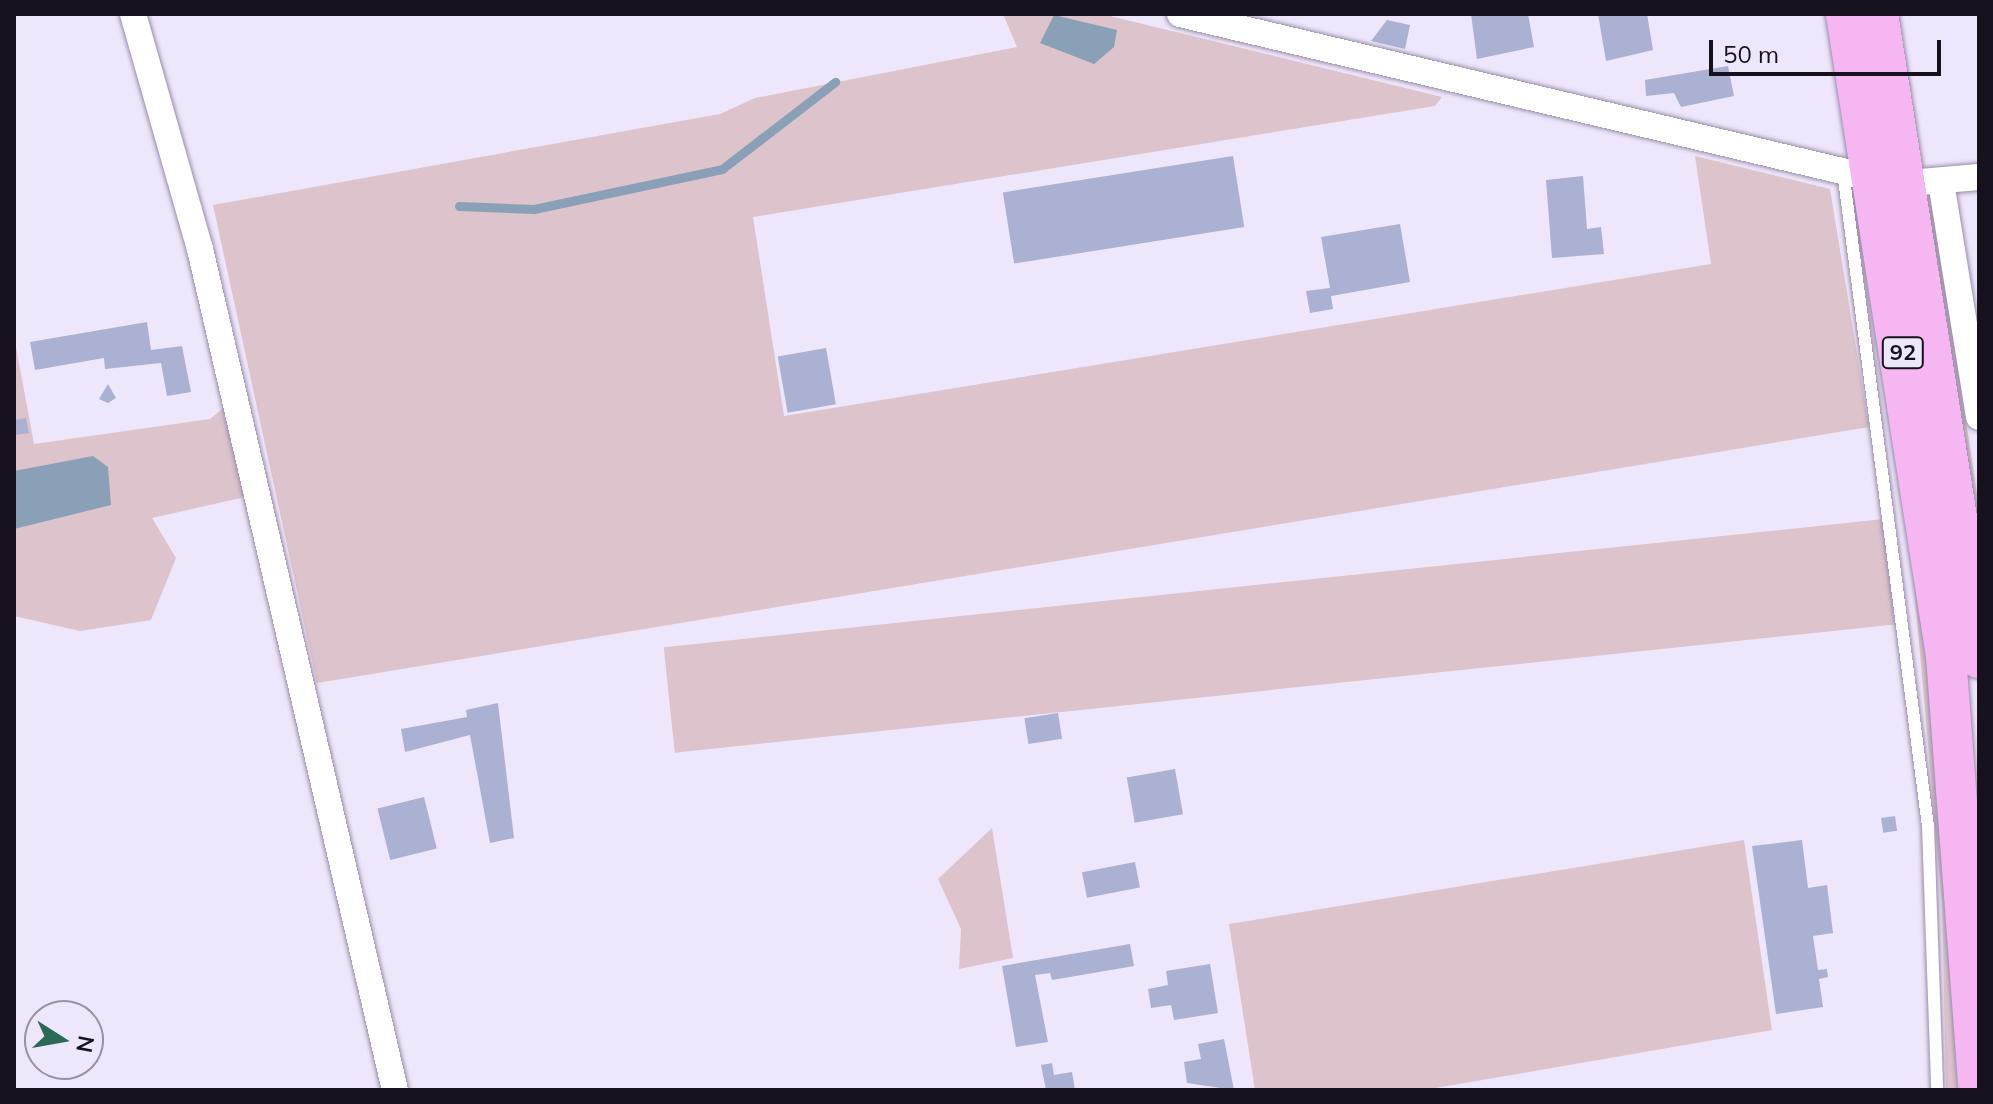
<!DOCTYPE html>
<html>
<head>
<meta charset="utf-8">
<style>
	body { margin:0 }
	#map { position:relative; width:1993px; height:1104px; overflow:hidden; background:#eee6fa; font-family:Mulish,sans-serif }
	div>[style] { position:absolute }
	.green>* { inset:0; background:#ddc3cb; transform-origin:0 0 }
	.water>* { inset:0; background:#8aa0b7 }
	.stream>* { height:9px; margin:-4.5px; padding:0 4.5px; transform-origin:4.5px; border-radius:4.5px; background:#8aa0b7 }
	.building>* { inset:0; background:#abb1d2; transform-origin:0 0 }
	.roads { filter:drop-shadow(0 0 2px #998cab) drop-shadow(0 0 2px #998cab) }
	.service>* { height:12px; margin:-6px; padding:0 6px; transform-origin:6px; border-radius:6px; background:#fff }
	.minor>* { height:26px; margin:-13px; padding:0 13px; transform-origin:13px; border-radius:13px; background:#fff }
	.primary>* { height:40px; margin:-20px; padding:0 20px; transform-origin:20px; border-radius:20px; background:#f6b6f2 }
	span { translate:-50% -50%; white-space:nowrap; text-align:center; line-height:1.15; -webkit-text-stroke:7px #eee6fa; paint-order:stroke }
	.shield-label span { padding:2px 6px; background:#eee6fa; border:2px solid; border-radius:6px; -webkit-text-stroke-width:0 }
	.shield-label { font-size:22px; color:#16111c; font-weight:700 }
	.frame { position:absolute; inset:0; border:16px solid #16111c; pointer-events:none }
	.north { position:absolute; left:24px; top:1000px; width:80px; height:80px; box-sizing:border-box; background:#eee6fa; border:2px solid #9891a1; border-radius:50%; rotate:101deg; font-size:22px; font-weight:700; line-height:32px; text-align:center; color:#16111c }
	.north::after { content:''; display:block; margin:auto; width:28px; height:36px; background:#2a6a57; clip-path:polygon(50% 0,100% 100%,50% 72%,0 100%) }
	.scale { position:absolute; left:1709px; top:40px; width:232px; height:36px; box-sizing:border-box; border:4px solid #16111c; border-top:0; padding-left:10px; font-size:24px; line-height:28px; white-space:nowrap; color:#16111c; -webkit-text-stroke:6px #eee6fa; paint-order:stroke }
</style>
</head>
<body>
<div id="map">
	<div class="green">
		<div style="clip-path:polygon(1003px 14px,1102px 14px,1442px 97px,1435px 106px,753px 217px,784px 416px,1711px 264px,1695px 156px,1830px 189px,1869px 427px,317px 683px,213px 205px,720px 114px,755px 98px,1017px 47px)"></div>
		<div style="clip-path:polygon(1934px 210px,1979px 507px,1979px 586px,1927px 211px)"></div>
		<div style="clip-path:polygon(14px 336px,34px 444px,210px 419px,226px 406px,245px 497px,152px 518px,176px 558px,151px 620px,80px 631px,14px 616px)"></div>
		<div style="left:1884px;top:519px;width:106px;height:1227px;rotate:84deg"></div>
		<div style="clip-path:polygon(1911px 551px,1919px 552px,1951px 902px,1957px 1090px,1946px 1090px,1942px 904px)"></div>
		<div style="clip-path:polygon(992px 828px,1013px 958px,959px 969px,961px 929px,938px 879px)"></div>
		<div style="clip-path:polygon(1744px 840px,1772px 1030px,1424px 1090px,1255px 1090px,1229px 924px)"></div>
	</div>
	<div class="water">
		<div style="clip-path:polygon(1054px 15px,1117px 30px,1114px 47px,1094px 64px,1040px 43px)"></div>
		<div style="clip-path:polygon(93px 456px,108px 467px,111px 505px,14px 529px,14px 471px)"></div>
	</div>
	<div class="stream">
		<div style="left:459px;top:206px;width:75px;rotate:2.3deg"></div>
		<div style="left:534px;top:209px;width:192px;rotate:-12deg"></div>
		<div style="left:722px;top:169px;width:143px;rotate:-37.6deg"></div>
	</div>
	<div class="building">
		<div style="clip-path:polygon(1471px 14px,1528px 14px,1534px 47px,1477px 59px)"></div>
		<div style="clip-path:polygon(1598px 14px,1647px 14px,1653px 50px,1606px 61px)"></div>
		<div style="clip-path:polygon(1387px 20px,1410px 25px,1405px 49px,1371px 41px)"></div>
		<div style="clip-path:polygon(1728px 66px,1734px 96px,1681px 107px,1674px 93px,1646px 96px,1645px 80px)"></div>
		<div style="left:1233px;top:156px;width:72px;height:233px;rotate:81deg"></div>
		<div style="clip-path:polygon(1583px 176px,1587px 229px,1601px 227px,1604px 254px,1552px 258px,1546px 180px)"></div>
		<div style="clip-path:polygon(1400px 224px,1410px 282px,1331px 296px,1333px 309px,1310px 313px,1306px 291px,1330px 288px,1321px 237px)"></div>
		<div style="clip-path:polygon(147px 322px,151px 350px,182px 346px,191px 392px,167px 396px,161px 363px,105px 369px,104px 358px,35px 370px,30px 342px)"></div>
		<div style="left:826px;top:348px;width:57px;height:49px;rotate:80deg"></div>
		<div style="clip-path:polygon(108px 384px,116px 398px,108px 403px,99px 399px)"></div>
		<div style="clip-path:polygon(26px 418px,29px 433px,15px 435px,14px 420px)"></div>
		<div style="clip-path:polygon(498px 703px,514px 838px,490px 843px,470px 735px,405px 752px,401px 729px,467px 717px,466px 710px)"></div>
		<div style="left:1058px;top:713px;width:26px;height:34px;rotate:81deg"></div>
		<div style="left:1175px;top:769px;width:46px;height:49px;rotate:80deg"></div>
		<div style="left:424px;top:797px;width:53px;height:48px;rotate:76deg"></div>
		<div style="left:1895px;top:816px;width:15px;height:14px;rotate:82deg"></div>
		<div style="clip-path:polygon(1802px 840px,1808px 888px,1827px 885px,1833px 933px,1813px 936px,1818px 970px,1827px 969px,1828px 977px,1819px 979px,1823px 1007px,1776px 1014px,1752px 846px)"></div>
		<div style="left:1135px;top:862px;width:26px;height:54px;rotate:79deg"></div>
		<div style="clip-path:polygon(1130px 944px,1134px 966px,1052px 980px,1050px 973px,1035px 975px,1048px 1042px,1016px 1047px,1002px 966px)"></div>
		<div style="clip-path:polygon(1210px 964px,1218px 1013px,1174px 1020px,1171px 1005px,1151px 1008px,1148px 989px,1168px 985px,1166px 971px)"></div>
		<div style="clip-path:polygon(1224px 1039px,1234px 1090px,1187px 1083px,1184px 1062px,1201px 1059px,1198px 1044px)"></div>
		<div style="clip-path:polygon(1052px 1063px,1054px 1075px,1072px 1072px,1075px 1090px,1046px 1090px,1041px 1065px)"></div>
	</div>
	<div class="roads">
		<div class="service">
			<div style="left:1843px;top:171px;width:660px;rotate:82.61deg"></div>
			<div style="left:1928px;top:826px;width:264px;rotate:88deg"></div>
		</div>
		<div class="minor">
			<div style="left:133px;top:14px;width:244px;rotate:74.1deg"></div>
			<div style="left:200px;top:249px;width:863px;rotate:76.95deg"></div>
			<div style="left:1180px;top:14px;width:737px;rotate:13.34deg"></div>
			<div style="left:1897px;top:184px;width:82px;rotate:-4.9deg"></div>
			<div style="left:1941px;top:182px;width:238px;rotate:80.8deg"></div>
		</div>
		<div class="primary">
			<div style="left:1846px;top:14px;width:650px;rotate:81.15deg"></div>
			<div style="left:1946px;top:656px;width:435px;rotate:85.7deg"></div>
			<div style="left:1878px;top:14px;width:652px;rotate:81.09deg"></div>
		</div>
	</div>
	<div class="shield-label">
		<span style="left:1903px;top:353px">92</span>
	</div>
	<div class="frame"></div>
	<div class="north">N</div>
	<div class="scale">50 m</div>
</div>
</body>
</html>
